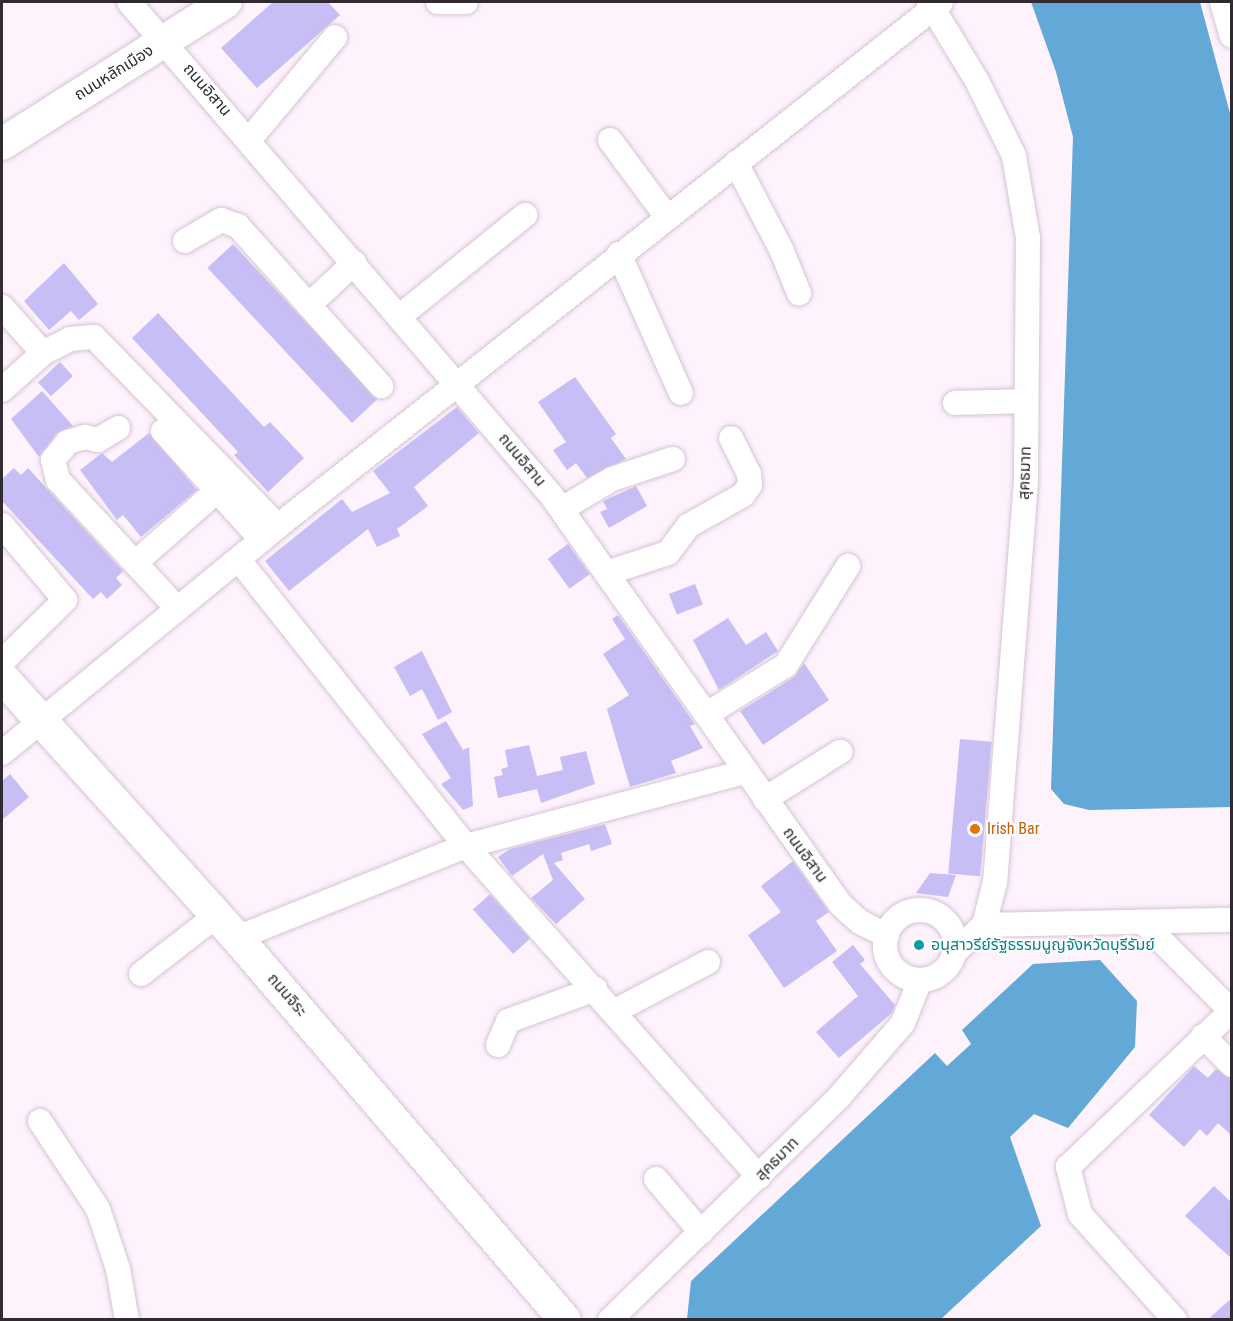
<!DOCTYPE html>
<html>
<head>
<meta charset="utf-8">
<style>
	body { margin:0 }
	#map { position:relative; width:1233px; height:1321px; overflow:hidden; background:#fef2fd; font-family:"Roboto Condensed","Noto Sans Thai",sans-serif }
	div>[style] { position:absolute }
	.water>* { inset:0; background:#62a9d8 }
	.building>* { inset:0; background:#c7bef6; transform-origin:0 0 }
	.roads { filter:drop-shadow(0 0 2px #d6c4d6) drop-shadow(0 0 2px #d6c4d6) }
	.minor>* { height:24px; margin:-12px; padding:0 12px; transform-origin:12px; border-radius:12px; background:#fff }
	.minor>.ring { margin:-12px; padding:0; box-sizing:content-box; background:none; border:24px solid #fff; border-radius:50% }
	.major>* { height:32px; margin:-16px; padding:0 16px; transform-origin:16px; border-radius:16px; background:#fff }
	.dots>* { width:16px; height:16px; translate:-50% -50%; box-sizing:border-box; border:3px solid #fff; border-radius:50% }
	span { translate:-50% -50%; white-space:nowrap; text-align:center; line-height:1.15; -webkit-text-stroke:4.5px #fff; paint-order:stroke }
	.street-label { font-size:16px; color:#312a31 }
	.food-label { font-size:16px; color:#c56008 }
	.left { translate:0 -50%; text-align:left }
	.culture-label { font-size:16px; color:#0d838f }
	.frame { position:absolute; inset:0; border:3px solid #312a31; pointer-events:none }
</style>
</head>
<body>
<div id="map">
	<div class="water">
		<div style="clip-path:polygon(1031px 2px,1200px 2px,1231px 117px,1231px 807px,1089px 810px,1064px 804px,1051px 789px,1073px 137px,1056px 72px)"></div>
		<div style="clip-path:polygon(1100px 960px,1137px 1001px,1135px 1047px,1068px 1128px,1034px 1114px,1010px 1137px,1041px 1226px,941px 1319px,687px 1319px,691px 1281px,935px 1053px,947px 1066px,971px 1044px,962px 1030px,1033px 964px)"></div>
	</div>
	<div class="building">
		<div style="clip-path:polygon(273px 2px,328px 2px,340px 15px,257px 88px,221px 48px)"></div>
		<div style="left:233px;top:244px;width:212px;height:35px;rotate:47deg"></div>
		<div style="clip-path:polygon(64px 263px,98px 304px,79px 320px,71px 311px,49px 330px,24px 301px)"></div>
		<div style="clip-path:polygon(158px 313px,264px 427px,270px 422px,304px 458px,268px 492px,234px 455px,238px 452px,132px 338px)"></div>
		<div style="left:60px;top:362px;width:19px;height:30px;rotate:47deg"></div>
		<div style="clip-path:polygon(575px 377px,616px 434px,611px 438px,626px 459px,587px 478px,576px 463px,567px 470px,553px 450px,566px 442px,538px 402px)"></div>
		<div style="clip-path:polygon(42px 391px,73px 426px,57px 433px,39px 457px,11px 419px)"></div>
		<div style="clip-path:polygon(457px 407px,479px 433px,414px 487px,428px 506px,397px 529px,400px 536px,377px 547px,368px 529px,289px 591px,265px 561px,342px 499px,352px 512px,390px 493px,373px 471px)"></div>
		<div style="clip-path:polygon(149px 433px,197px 490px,141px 537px,123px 515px,117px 520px,80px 470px,102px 453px,112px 462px)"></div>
		<div style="clip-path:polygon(14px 468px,21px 475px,28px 468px,123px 571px,116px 578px,122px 585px,107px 599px,101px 592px,93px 599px,2px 501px,2px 479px)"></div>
		<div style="clip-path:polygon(636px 486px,647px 506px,609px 528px,600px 512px,607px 509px,603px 501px)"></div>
		<div style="left:568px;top:544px;width:37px;height:25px;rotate:54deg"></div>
		<div style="left:695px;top:584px;width:22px;height:28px;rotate:69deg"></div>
		<div style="clip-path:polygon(618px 615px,695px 724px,690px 726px,703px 748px,671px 761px,676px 773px,630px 787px,607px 709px,629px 695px,603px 654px,625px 639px,612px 619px)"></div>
		<div style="clip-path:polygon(728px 618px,746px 645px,766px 632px,778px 651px,719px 690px,693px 640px)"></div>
		<div style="clip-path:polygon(422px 651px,452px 712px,438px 720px,422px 689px,410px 696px,394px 667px)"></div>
		<div style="clip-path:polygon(804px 663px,829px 700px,763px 745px,740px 711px,794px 677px)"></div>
		<div style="clip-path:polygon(446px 721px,463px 750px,469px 747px,473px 806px,463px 810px,441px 784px,451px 778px,422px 734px)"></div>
		<div style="left:960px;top:739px;width:32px;height:135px;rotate:5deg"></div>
		<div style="clip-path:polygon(529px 745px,537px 776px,563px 770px,560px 757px,586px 751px,595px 784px,541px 803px,537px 789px,498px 798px,494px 777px,503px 775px,501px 769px,508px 767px,505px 750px)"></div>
		<div style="clip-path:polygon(10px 774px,29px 797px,2px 820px,2px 781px)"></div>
		<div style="clip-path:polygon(605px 824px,612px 844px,591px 851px,589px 844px,561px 853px,563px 860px,554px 863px,585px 899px,556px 924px,531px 898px,553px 880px,543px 854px,512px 876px,498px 857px,510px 849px)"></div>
		<div style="clip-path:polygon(793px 861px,829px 912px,816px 921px,837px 951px,784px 988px,748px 935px,781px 912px,761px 886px)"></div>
		<div style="clip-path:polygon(930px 873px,956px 875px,948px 897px,916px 893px)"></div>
		<div style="left:490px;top:894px;width:60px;height:23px;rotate:48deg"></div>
		<div style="clip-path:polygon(853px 945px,865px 960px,860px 964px,895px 1005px,892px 1013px,839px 1058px,816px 1032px,858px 996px,832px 962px)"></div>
		<div style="clip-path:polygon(1194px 1066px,1208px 1078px,1216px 1069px,1232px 1079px,1232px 1136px,1218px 1123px,1207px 1136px,1200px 1129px,1184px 1147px,1149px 1115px)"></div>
		<div style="clip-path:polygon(1214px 1186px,1232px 1203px,1232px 1259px,1185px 1216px)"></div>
		<div style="clip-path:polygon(1232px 1298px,1232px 1320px,1207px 1320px)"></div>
	</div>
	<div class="roads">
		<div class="minor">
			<div style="left:129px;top:2px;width:649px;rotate:49.44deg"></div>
			<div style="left:551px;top:495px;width:502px;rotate:54.73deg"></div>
			<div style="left:841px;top:905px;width:25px;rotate:42deg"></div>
			<div style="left:860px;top:922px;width:30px;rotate:27deg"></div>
			<div style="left:438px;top:2px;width:28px"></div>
			<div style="left:929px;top:2px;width:92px;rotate:58.7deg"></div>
			<div style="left:977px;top:81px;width:84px;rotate:63.7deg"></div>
			<div style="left:1014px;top:156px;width:83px;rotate:80.3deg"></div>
			<div style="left:1028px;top:238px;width:243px;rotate:90.5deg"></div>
			<div style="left:1026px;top:481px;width:402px;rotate:94.4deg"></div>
			<div style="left:995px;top:882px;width:44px;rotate:104.3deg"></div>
			<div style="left:984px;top:925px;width:41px;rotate:137deg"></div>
			<div style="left:1222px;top:2px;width:35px;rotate:74deg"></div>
			<div style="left:249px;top:140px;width:134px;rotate:-50.1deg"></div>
			<div style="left:610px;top:140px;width:96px;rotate:53.5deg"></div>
			<div style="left:736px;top:163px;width:97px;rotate:62.4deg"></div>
			<div style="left:781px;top:249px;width:48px;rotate:67.8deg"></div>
			<div style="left:185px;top:241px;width:42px;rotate:-30.3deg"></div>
			<div style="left:221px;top:220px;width:18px;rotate:19deg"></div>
			<div style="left:238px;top:226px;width:215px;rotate:48.2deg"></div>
			<div style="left:619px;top:254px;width:152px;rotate:66deg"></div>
			<div style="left:309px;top:305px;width:62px;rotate:-43deg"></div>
			<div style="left:2px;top:307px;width:62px;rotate:48.3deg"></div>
			<div style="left:43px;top:353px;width:55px;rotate:137.9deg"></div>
			<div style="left:400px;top:316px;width:161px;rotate:-38.9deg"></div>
			<div style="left:43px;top:353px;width:30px;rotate:-27deg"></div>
			<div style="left:70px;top:339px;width:24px;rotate:-5deg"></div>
			<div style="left:94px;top:337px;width:264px;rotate:45.8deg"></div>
			<div style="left:955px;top:403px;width:71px;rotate:-1.6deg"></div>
			<div style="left:118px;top:428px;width:23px;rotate:149deg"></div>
			<div style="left:98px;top:440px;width:13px;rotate:-167deg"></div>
			<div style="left:85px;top:437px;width:18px;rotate:164deg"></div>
			<div style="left:68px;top:442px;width:23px;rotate:130deg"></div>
			<div style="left:53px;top:460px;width:21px;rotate:76deg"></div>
			<div style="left:58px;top:480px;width:176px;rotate:47.1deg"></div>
			<div style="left:163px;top:431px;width:147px;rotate:47.8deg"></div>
			<div style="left:562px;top:509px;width:58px;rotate:-31deg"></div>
			<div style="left:612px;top:479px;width:64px;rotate:-18.2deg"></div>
			<div style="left:2px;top:525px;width:98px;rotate:50deg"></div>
			<div style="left:65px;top:600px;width:88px;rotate:135.5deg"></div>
			<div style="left:239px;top:560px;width:365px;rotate:51.6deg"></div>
			<div style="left:466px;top:846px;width:442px;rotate:48.5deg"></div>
			<div style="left:135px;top:563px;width:109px;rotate:-41.3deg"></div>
			<div style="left:607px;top:573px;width:64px;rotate:-18.2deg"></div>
			<div style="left:668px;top:553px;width:34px;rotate:-53deg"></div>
			<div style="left:688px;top:526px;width:63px;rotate:-29.4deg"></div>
			<div style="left:743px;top:495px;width:12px;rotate:-55deg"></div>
			<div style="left:750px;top:485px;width:11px;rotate:-95deg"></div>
			<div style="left:749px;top:474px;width:40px;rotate:-116.6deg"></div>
			<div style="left:707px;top:714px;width:93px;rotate:-31.8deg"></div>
			<div style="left:786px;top:665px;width:117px;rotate:-57.9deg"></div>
			<div style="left:2px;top:753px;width:357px;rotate:-39.4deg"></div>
			<div style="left:278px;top:526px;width:845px;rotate:-38.32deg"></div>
			<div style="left:765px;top:799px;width:89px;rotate:-32.1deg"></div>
			<div class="ring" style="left:885px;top:910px;width:46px;height:46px"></div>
			<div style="left:1145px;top:924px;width:124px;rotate:45.3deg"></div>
			<div style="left:984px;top:925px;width:248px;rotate:-1.2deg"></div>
			<div style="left:237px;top:938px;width:247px;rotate:-21.9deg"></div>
			<div style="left:466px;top:846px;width:289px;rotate:-14.9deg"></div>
			<div style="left:141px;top:974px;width:96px;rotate:-37.8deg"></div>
			<div style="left:615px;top:1011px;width:105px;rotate:-27.8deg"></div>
			<div style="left:1203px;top:1036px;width:41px;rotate:45deg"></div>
			<div style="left:498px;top:1045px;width:26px;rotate:-67deg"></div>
			<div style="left:508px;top:1021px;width:93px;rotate:-20.2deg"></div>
			<div style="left:40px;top:1121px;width:105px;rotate:56.6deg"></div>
			<div style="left:98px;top:1209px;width:63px;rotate:71.6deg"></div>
			<div style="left:118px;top:1269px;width:52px;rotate:80deg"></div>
			<div style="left:656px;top:1179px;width:70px;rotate:49.7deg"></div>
			<div style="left:610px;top:1320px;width:320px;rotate:-44.2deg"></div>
			<div style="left:839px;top:1097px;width:98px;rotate:-49.1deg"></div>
			<div style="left:903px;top:1023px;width:46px;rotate:-68.4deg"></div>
			<div style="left:1175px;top:1320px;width:142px;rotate:-131.9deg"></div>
			<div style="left:1080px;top:1214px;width:49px;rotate:-104.3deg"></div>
			<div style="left:1068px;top:1167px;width:223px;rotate:-43.7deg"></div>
		</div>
		<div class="major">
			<div style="left:2px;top:144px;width:265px;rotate:-32.4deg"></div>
			<div style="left:2px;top:677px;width:351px;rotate:48deg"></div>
			<div style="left:237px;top:938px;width:503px;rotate:49.35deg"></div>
		</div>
	</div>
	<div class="dots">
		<div style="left:975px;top:829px;background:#e8710a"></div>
		<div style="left:919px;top:945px;background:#0f9aa8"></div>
	</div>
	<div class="street-label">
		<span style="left:114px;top:73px;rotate:-32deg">ถนนหลักเมือง</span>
		<span style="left:207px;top:90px;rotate:49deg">ถนนอิสาน</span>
		<span style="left:522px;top:460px;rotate:50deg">ถนนอิสาน</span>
		<span style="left:1025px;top:473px;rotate:-88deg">สุคธมาท</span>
		<span style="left:805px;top:855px;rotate:54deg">ถนนอิสาน</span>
		<span style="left:287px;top:995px;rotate:49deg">ถนนจิระ</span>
		<span style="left:777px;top:1159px;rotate:-45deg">สุคธมาท</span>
	</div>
	<div class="food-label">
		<span class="left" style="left:987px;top:829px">Irish Bar</span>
	</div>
	<div class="culture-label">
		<span class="left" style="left:931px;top:945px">อนุสาวรีย์รัฐธรรมนูญจังหวัดบุรีรัมย์</span>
	</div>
	<div class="frame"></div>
</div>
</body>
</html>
